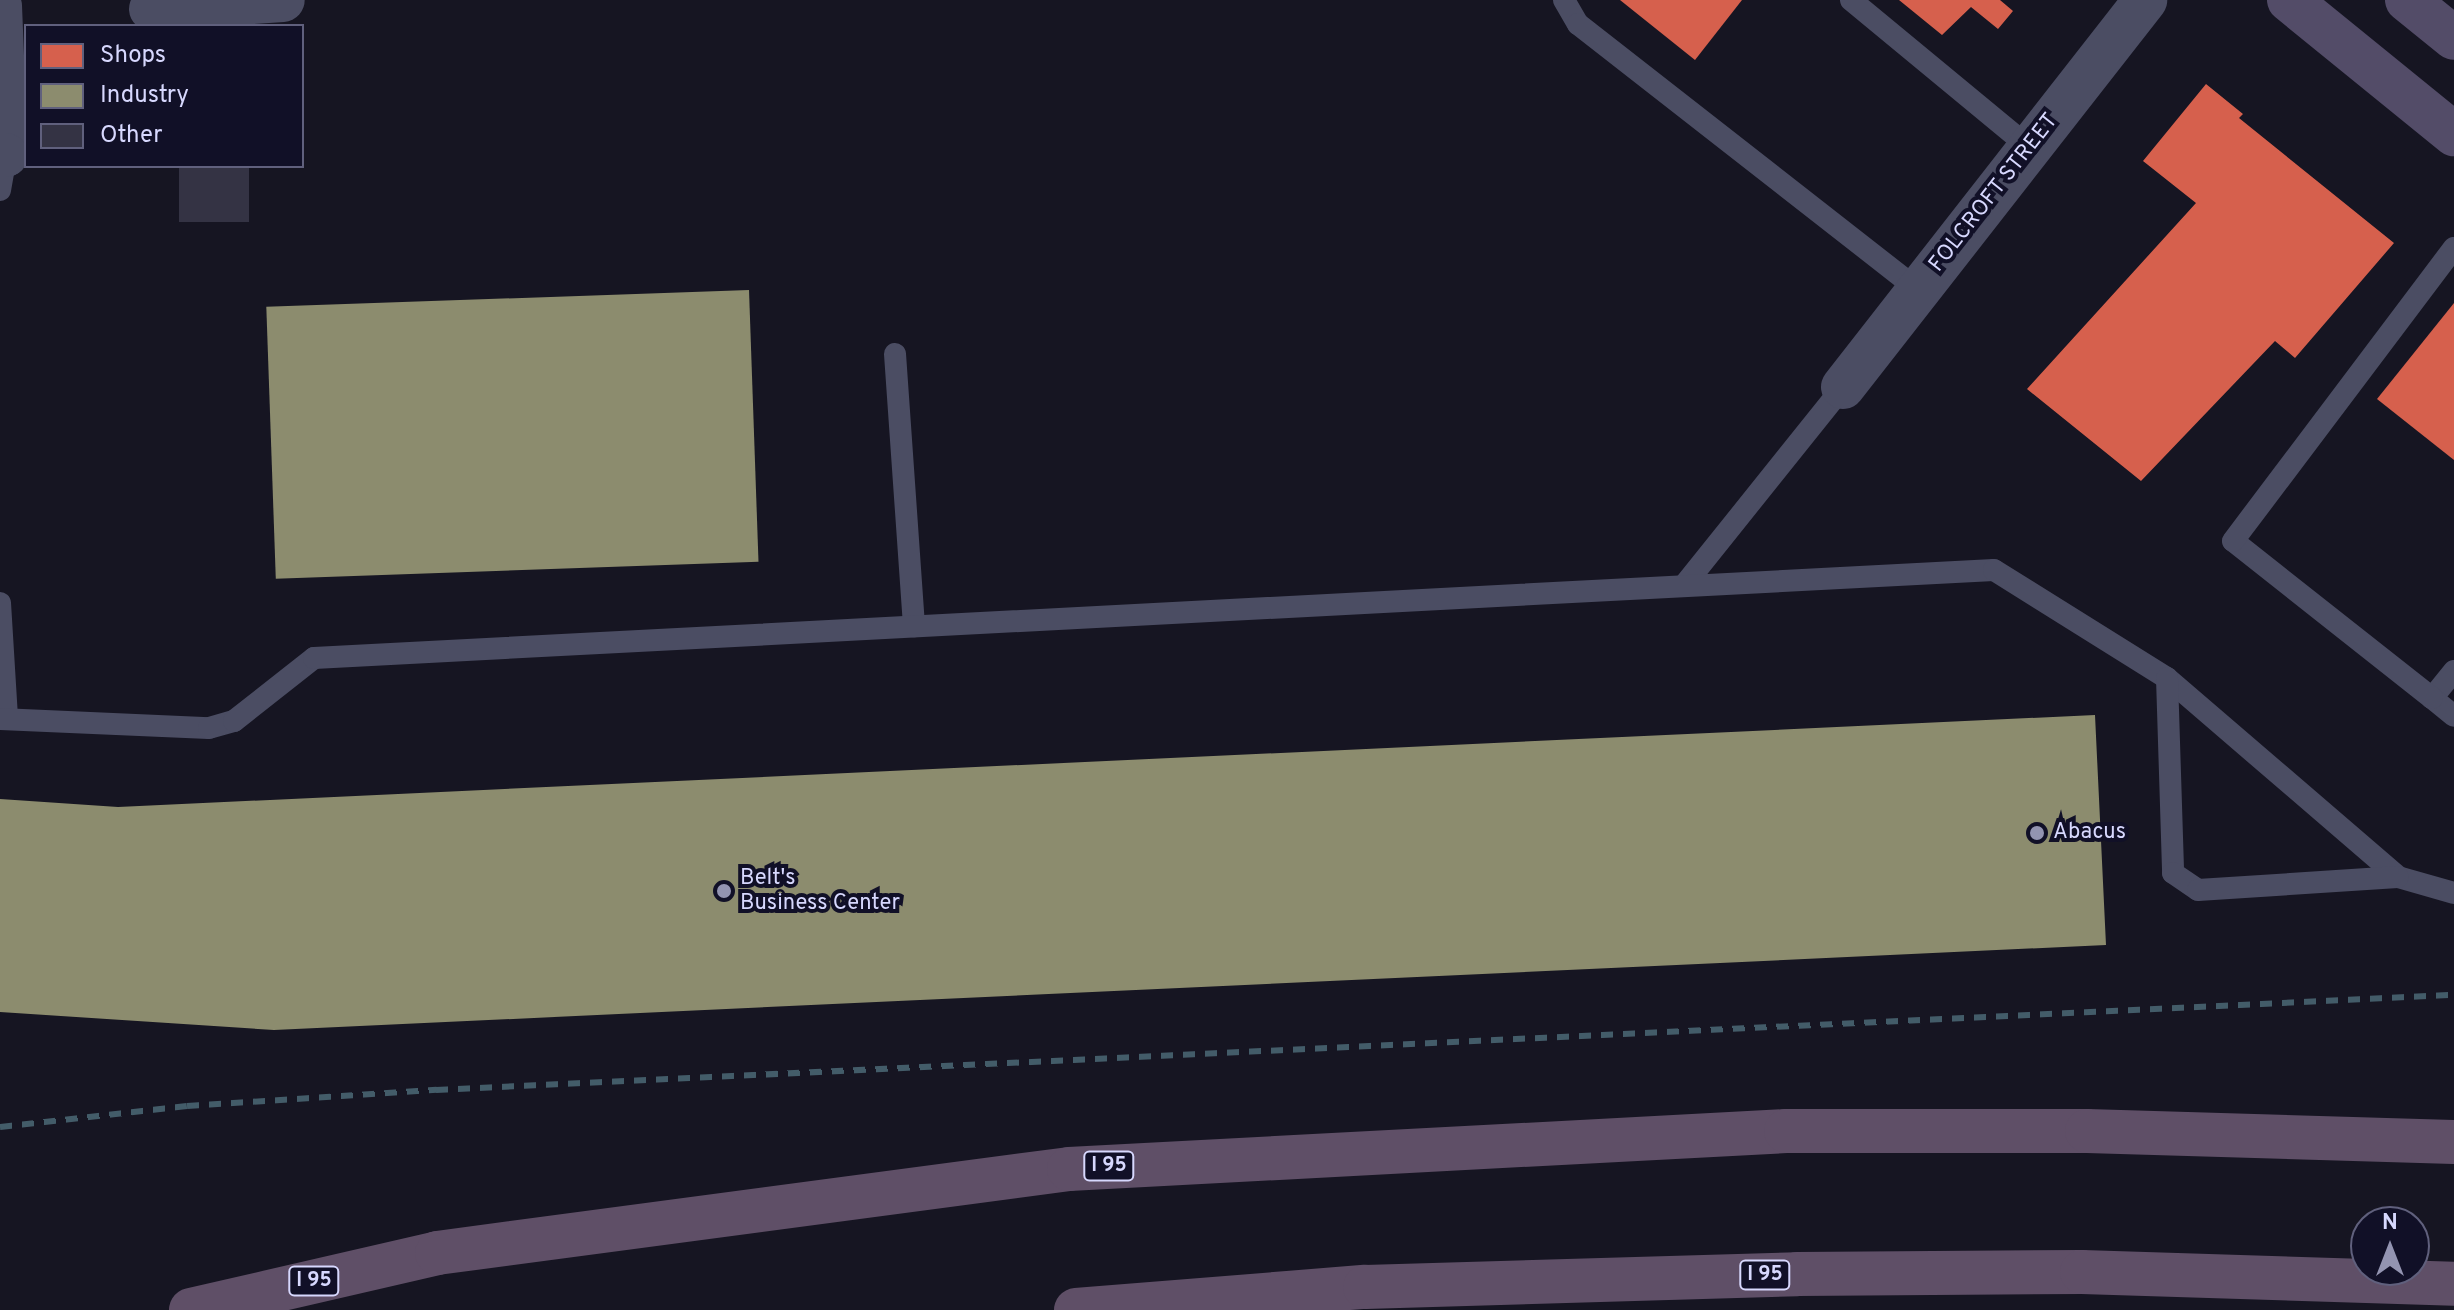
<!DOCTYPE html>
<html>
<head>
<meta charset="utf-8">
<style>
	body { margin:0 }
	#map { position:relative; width:2454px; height:1310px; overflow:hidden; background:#161522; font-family:Overpass,sans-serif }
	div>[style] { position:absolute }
	.shops>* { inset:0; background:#d6604d }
	.industry>* { inset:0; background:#8c8c6e; transform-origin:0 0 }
	.building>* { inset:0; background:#343344; transform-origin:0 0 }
	.service>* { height:22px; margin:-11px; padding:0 11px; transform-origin:11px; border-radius:11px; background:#4b4d63 }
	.minor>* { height:44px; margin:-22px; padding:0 22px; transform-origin:22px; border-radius:22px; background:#4b4d63 }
	.primary>* { height:44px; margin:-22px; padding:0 22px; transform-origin:22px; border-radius:22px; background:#534c68 }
	.motorway>* { height:44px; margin:-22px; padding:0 22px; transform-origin:22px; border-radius:22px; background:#5f4f67 }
	.rail>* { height:6px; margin-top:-3px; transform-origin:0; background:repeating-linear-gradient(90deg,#435c69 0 12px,transparent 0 22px) }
	.dots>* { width:22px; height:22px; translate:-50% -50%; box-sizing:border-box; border:4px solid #111027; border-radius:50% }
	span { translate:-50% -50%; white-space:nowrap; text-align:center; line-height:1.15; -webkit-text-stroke:8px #111027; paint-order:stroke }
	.shield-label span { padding:2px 6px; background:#111027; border:2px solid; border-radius:6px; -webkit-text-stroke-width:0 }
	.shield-label { font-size:20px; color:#d7d8fe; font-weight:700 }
	.street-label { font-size:22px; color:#d7d8fe }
	.poi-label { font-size:22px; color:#d7d8fe }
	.left { translate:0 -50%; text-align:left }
	.legend { position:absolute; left:24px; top:24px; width:280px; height:144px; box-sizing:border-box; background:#111027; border:2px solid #60607d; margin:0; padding:10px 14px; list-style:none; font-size:24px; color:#d7d8fe }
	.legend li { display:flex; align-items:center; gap:16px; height:40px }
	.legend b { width:40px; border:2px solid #60607d }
	.north { position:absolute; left:2350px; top:1206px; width:80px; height:80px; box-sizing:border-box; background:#111027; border:2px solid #60607d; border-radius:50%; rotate:0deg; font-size:22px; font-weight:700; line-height:32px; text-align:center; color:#d7d8fe }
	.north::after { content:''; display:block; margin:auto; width:28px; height:36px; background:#9394b1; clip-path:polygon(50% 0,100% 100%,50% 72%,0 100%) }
</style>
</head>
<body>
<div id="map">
	<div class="shops">
		<div style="clip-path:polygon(1620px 0,1742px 0,1695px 60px)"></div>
		<div style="clip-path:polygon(1899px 0,2000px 0,2013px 11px,1998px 29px,1971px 7px,1942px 35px)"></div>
		<div style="clip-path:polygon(2206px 84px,2243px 114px,2239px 118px,2394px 243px,2295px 358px,2275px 341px,2141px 481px,2027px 389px,2196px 203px,2143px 161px)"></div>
		<div style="clip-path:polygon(2454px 303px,2454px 460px,2377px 399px)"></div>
	</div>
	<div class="industry">
		<div style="left:749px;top:290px;width:272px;height:483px;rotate:88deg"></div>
		<div style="clip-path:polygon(2095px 715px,2106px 945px,274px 1030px,0 1012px,0 799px,118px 807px)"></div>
	</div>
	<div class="building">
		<div style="left:179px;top:166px;width:70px;height:56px"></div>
	</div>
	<div class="service">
		<div style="left:1564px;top:0;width:28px;rotate:60deg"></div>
		<div style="left:1578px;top:24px;width:432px;rotate:38deg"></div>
		<div style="left:1851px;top:0;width:232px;rotate:39.6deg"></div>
		<div style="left:0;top:190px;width:36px;rotate:-80deg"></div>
		<div style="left:895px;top:354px;width:273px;rotate:86deg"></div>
		<div style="left:1686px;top:583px;width:251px;rotate:-51.3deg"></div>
		<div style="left:0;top:603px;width:116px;rotate:86.5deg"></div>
		<div style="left:2454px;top:671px;width:35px;rotate:129deg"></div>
		<div style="left:2432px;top:698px;width:28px;rotate:39deg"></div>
		<div style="left:2167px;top:678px;width:305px;rotate:40.7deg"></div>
		<div style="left:2398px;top:877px;width:58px;rotate:15.9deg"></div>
		<div style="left:2432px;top:698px;width:253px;rotate:-141.7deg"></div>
		<div style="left:2233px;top:541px;width:367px;rotate:-53deg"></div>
		<div style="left:0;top:719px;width:209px;rotate:2.5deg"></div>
		<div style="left:209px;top:728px;width:26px;rotate:-16deg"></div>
		<div style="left:234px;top:721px;width:102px;rotate:-38.2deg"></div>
		<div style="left:314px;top:658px;width:1682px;rotate:-3deg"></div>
		<div style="left:1994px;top:570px;width:204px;rotate:32deg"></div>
		<div style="left:2167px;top:678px;width:195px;rotate:88.2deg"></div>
		<div style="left:2173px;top:873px;width:30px;rotate:34deg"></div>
		<div style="left:2198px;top:890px;width:200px;rotate:-3.7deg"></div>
	</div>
	<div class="minor">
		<div style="left:0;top:6px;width:149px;rotate:87.7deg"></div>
		<div style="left:6px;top:155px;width:6px;rotate:180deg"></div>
		<div style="left:151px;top:9px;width:132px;rotate:-3.9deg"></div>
		<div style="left:1843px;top:387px;width:491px;rotate:-52deg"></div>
	</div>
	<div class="primary">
		<div style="left:2289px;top:0;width:213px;rotate:39.1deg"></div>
		<div style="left:2407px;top:0;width:60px;rotate:39deg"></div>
	</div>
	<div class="motorway">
		<div style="left:191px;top:1310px;width:253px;rotate:-13deg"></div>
		<div style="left:437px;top:1253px;width:638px;rotate:-7.57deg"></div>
		<div style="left:1069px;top:1169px;width:718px;rotate:-3.03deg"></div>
		<div style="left:1786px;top:1131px;width:301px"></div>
		<div style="left:2087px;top:1131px;width:367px;rotate:1.7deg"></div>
		<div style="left:1076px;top:1310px;width:290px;rotate:-4.6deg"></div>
		<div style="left:1365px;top:1287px;width:432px;rotate:-1.7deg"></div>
		<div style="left:1797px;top:1274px;width:285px;rotate:-0.4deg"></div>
		<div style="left:2082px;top:1272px;width:372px;rotate:1.8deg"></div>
	</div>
	<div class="rail">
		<div style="left:0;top:1127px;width:188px;rotate:-6.4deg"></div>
		<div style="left:187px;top:1106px;width:250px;rotate:-3.7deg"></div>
		<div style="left:436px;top:1090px;width:2020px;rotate:-2.7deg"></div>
	</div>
	<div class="dots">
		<div style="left:2037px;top:833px;background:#9394b1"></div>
		<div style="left:724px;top:891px;background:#9394b1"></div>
	</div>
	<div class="shield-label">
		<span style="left:1109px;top:1166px">I 95</span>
		<span style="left:1765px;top:1275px">I 95</span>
		<span style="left:314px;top:1281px">I 95</span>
	</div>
	<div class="street-label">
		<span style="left:1994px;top:193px;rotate:-52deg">FOLCROFT STREET</span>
	</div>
	<div class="poi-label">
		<span class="left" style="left:2053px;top:833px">Abacus</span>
		<span class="left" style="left:740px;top:891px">Belt's<br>Business Center</span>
	</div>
	<ul class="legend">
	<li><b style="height:22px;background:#d6604d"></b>Shops</li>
	<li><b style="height:22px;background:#8c8c6e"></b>Industry</li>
	<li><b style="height:22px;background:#343344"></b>Other</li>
	</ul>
	<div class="north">N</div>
</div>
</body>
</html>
